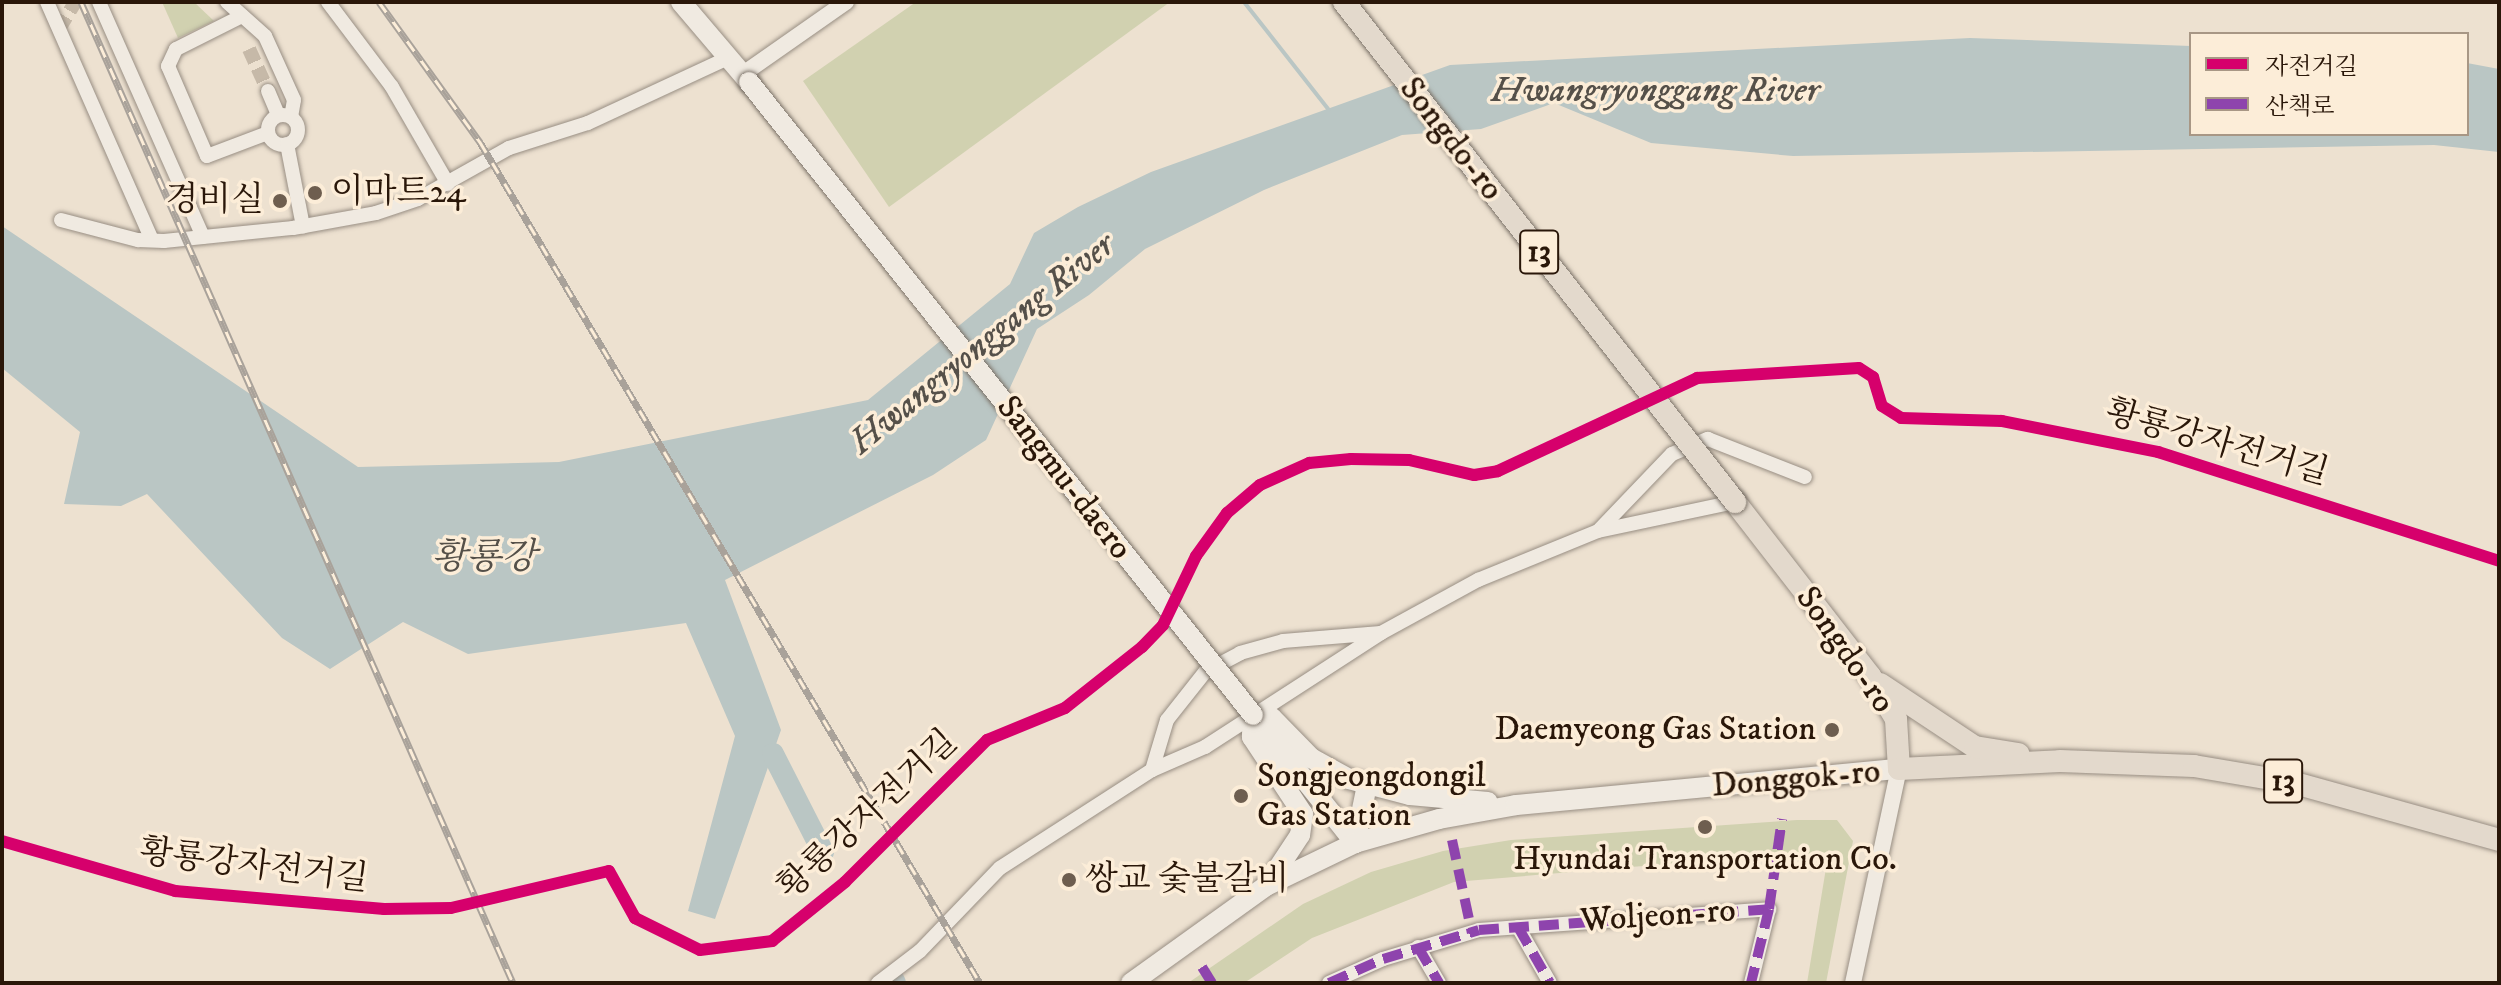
<!DOCTYPE html>
<html>
<head>
<meta charset="utf-8">
<style>
	body { margin:0 }
	#map { position:relative; width:2501px; height:985px; overflow:hidden; background:#ede1d0; font-family:"IM FELL DW Pica","Noto Serif KR",serif }
	div>[style] { position:absolute }
	.green>* { inset:0; background:#d1d1b0 }
	.water>* { inset:0; background:#bac6c4 }
	.stream>* { height:4px; margin:-2px; padding:0 2px; transform-origin:2px; border-radius:2px; background:#bac6c4 }
	.river>* { height:22px; margin:-11px; padding:0 11px; transform-origin:11px; border-radius:11px; background:#bac6c4 }
	.minor-tunnel>* { height:14px; margin-top:-7px; transform-origin:0; background:repeating-linear-gradient(90deg,#c6b9a8 0 14px,transparent 0 21px) }
	.roads { filter:drop-shadow(0 0 2px #988e83) drop-shadow(0 0 2px #988e83) }
	.minor>* { height:14px; margin:-7px; padding:0 7px; transform-origin:7px; border-radius:7px; background:#f0eae1 }
	.minor>.ring { margin:-7px; padding:0; box-sizing:content-box; background:none; border:14px solid #f0eae1; border-radius:50% }
	.tertiary>* { height:16px; margin:-8px; padding:0 8px; transform-origin:8px; border-radius:8px; background:#f0eae1 }
	.secondary>* { height:20px; margin:-10px; padding:0 10px; transform-origin:10px; border-radius:10px; background:#f0eae1 }
	.primary>* { height:22px; margin:-11px; padding:0 11px; transform-origin:11px; border-radius:11px; background:#e3d9cc }
	.rail>* { height:7px; margin-top:-3.5px; transform-origin:0; background:repeating-linear-gradient(90deg,#fcedd8 0 12px,#a9a29a 0 24px); box-sizing:border-box; border-block:2px solid #a9a29a }
	.bridges { filter:drop-shadow(0 0 2px #7c7369) drop-shadow(0 0 2px #7c7369) }
	.secondary-bridge>* { height:20px; margin:-10px; padding:0 10px; transform-origin:10px; border-radius:10px; background:#f0eae1 }
	.primary-bridge>* { height:22px; margin:-11px; padding:0 11px; transform-origin:11px; border-radius:11px; background:#e3d9cc }
	.quiet>* { height:10px; margin-top:-5px; transform-origin:0; background:repeating-linear-gradient(90deg,#8e44ad 0 20px,transparent 0 30px) }
	.cycleway>* { height:12px; margin:-6px; padding:0 6px; transform-origin:6px; border-radius:6px; background:#d6006c }
	.dots>* { width:22px; height:22px; translate:-50% -50%; box-sizing:border-box; border:4px solid #fcedd8; border-radius:50% }
	span { translate:-50% -50%; white-space:nowrap; text-align:center; line-height:1.15; -webkit-text-stroke:7px #fcedd8; paint-order:stroke }
	.shield-label span { padding:2px 6px; background:#fcedd8; border:2px solid; border-radius:6px; -webkit-text-stroke-width:0 }
	.shield-label { font-size:32px; color:#2a1709; font-weight:700 }
	.street-label { font-size:34px; color:#2a1709 }
	.poi-label { font-size:34px; color:#2a1709 }
	.left { translate:0 -50%; text-align:left }
	.right { translate:-100% -50%; text-align:right }
	.water-label { font-size:36px; color:#555049; font-style:italic }
	.frame { position:absolute; inset:0; border:4px solid #2a1709; pointer-events:none }
	.legend { position:absolute; left:2189px; top:32px; width:280px; height:104px; box-sizing:border-box; background:#fcedd8; border:2px solid #a89785; margin:0; padding:10px 14px; list-style:none; font-size:24px; color:#2a1709 }
	.legend li { display:flex; align-items:center; gap:16px; height:40px }
	.legend b { width:40px; border:2px solid #a89785 }
</style>
</head>
<body>
<div id="map">
	<div class="green">
		<div style="clip-path:polygon(162px 2px,194px 2px,214px 21px,178px 38px)"></div>
		<div style="clip-path:polygon(916px 2px,1170px 2px,889px 207px,803px 81px)"></div>
		<div style="clip-path:polygon(1797px 820px,1837px 820px,1853px 841px,1826px 983px,1807px 983px,1828px 856px,1774px 855px,1454px 882px,1312px 938px,1244px 983px,1188px 983px,1303px 904px,1371px 872px,1443px 851px,1511px 840px)"></div>
	</div>
	<div class="water">
		<div style="clip-path:polygon(1970px 38px,2191px 46px,2191px 134px,2467px 134px,2467px 63px,2499px 69px,2499px 152px,2434px 145px,1793px 156px,1651px 143px,1554px 103px,1481px 129px,1402px 135px,1264px 190px,1145px 249px,1089px 295px,1037px 329px,986px 440px,933px 475px,725px 580px,781px 730px,715px 919px,688px 911px,735px 736px,686px 623px,468px 654px,403px 622px,330px 669px,282px 638px,147px 494px,121px 506px,64px 504px,80px 432px,2px 368px,2px 226px,358px 467px,559px 462px,868px 400px,1010px 284px,1034px 233px,1078px 207px,1151px 172px,1450px 65px)"></div>
	</div>
	<div class="stream">
		<div style="left:1244px;top:2px;width:137px;rotate:51.8deg"></div>
	</div>
	<div class="river">
		<div style="left:773px;top:754px;width:110px;rotate:63deg"></div>
		<div style="left:894px;top:981px;width:2px;rotate:63deg"></div>
	</div>
	<div class="minor-tunnel">
		<div style="left:59px;top:29px;width:31px;rotate:-59deg"></div>
		<div style="left:249px;top:49px;width:46px;rotate:65.7deg"></div>
	</div>
	<div class="roads">
		<div class="minor">
			<div style="left:47px;top:2px;width:260px;rotate:66.2deg"></div>
			<div style="left:99px;top:2px;width:257px;rotate:66.1deg"></div>
			<div style="left:227px;top:2px;width:51px;rotate:41.8deg"></div>
			<div style="left:265px;top:36px;width:70px;rotate:65.6deg"></div>
			<div style="left:294px;top:100px;width:17px;rotate:100deg"></div>
			<div style="left:328px;top:2px;width:106px;rotate:53deg"></div>
			<div style="left:392px;top:87px;width:112px;rotate:60deg"></div>
			<div style="left:242px;top:16px;width:74px;rotate:153.4deg"></div>
			<div style="left:176px;top:49px;width:19px;rotate:115deg"></div>
			<div style="left:168px;top:66px;width:98px;rotate:66.6deg"></div>
			<div style="left:207px;top:156px;width:65px;rotate:-20.7deg"></div>
			<div style="left:268px;top:91px;width:26px;rotate:67deg"></div>
			<div class="ring" style="left:268px;top:115px;width:16px;height:16px"></div>
			<div style="left:287px;top:144px;width:84px;rotate:79deg"></div>
			<div style="left:61px;top:220px;width:80px;rotate:14.6deg"></div>
			<div style="left:138px;top:240px;width:26px;rotate:2deg"></div>
			<div style="left:164px;top:241px;width:130px;rotate:-5.8deg"></div>
			<div style="left:293px;top:228px;width:84px;rotate:-10.2deg"></div>
			<div style="left:376px;top:213px;width:44px;rotate:-18.4deg"></div>
			<div style="left:418px;top:199px;width:104px;rotate:-29.3deg"></div>
			<div style="left:509px;top:148px;width:83px;rotate:-17.6deg"></div>
			<div style="left:588px;top:123px;width:157px;rotate:-24.9deg"></div>
			<div style="left:1600px;top:529px;width:104px;rotate:-46.2deg"></div>
			<div style="left:1672px;top:454px;width:39px;rotate:-23deg"></div>
			<div style="left:1708px;top:439px;width:104px;rotate:21.4deg"></div>
			<div style="left:1152px;top:770px;width:58px;rotate:-23.5deg"></div>
			<div style="left:1205px;top:747px;width:210px;rotate:-32.9deg"></div>
			<div style="left:1381px;top:633px;width:111px;rotate:-28.7deg"></div>
			<div style="left:1478px;top:580px;width:130px;rotate:-22.2deg"></div>
			<div style="left:1598px;top:531px;width:140px;rotate:-12deg"></div>
			<div style="left:1518px;top:927px;width:64px;rotate:60.3deg"></div>
			<div style="left:1418px;top:947px;width:42px;rotate:59.7deg"></div>
			<div style="left:878px;top:983px;width:53px;rotate:-37.3deg"></div>
			<div style="left:920px;top:951px;width:115px;rotate:-46.1deg"></div>
			<div style="left:1000px;top:868px;width:181px;rotate:-32.8deg"></div>
			<div style="left:1152px;top:770px;width:52px;rotate:-73.3deg"></div>
			<div style="left:1167px;top:720px;width:61px;rotate:-51.6deg"></div>
			<div style="left:1205px;top:672px;width:40px;rotate:-28deg"></div>
			<div style="left:1240px;top:653px;width:45px;rotate:-15.6deg"></div>
			<div style="left:1283px;top:641px;width:98px;rotate:-4.7deg"></div>
			<div style="left:1329px;top:983px;width:59px;rotate:-24deg"></div>
			<div style="left:1383px;top:959px;width:100px;rotate:-16.8deg"></div>
			<div style="left:1479px;top:930px;width:291px;rotate:-4.1deg"></div>
			<div style="left:1769px;top:909px;width:76px;rotate:103.7deg"></div>
		</div>
		<div class="tertiary">
			<div style="left:743px;top:74px;width:126px;rotate:-35deg"></div>
			<div style="left:1853px;top:983px;width:219px;rotate:-77.9deg"></div>
		</div>
		<div class="secondary">
			<div style="left:681px;top:2px;width:105px;rotate:49.6deg"></div>
			<div style="left:1253px;top:715px;width:19px;rotate:9deg"></div>
			<div style="left:1272px;top:718px;width:56px;rotate:45.7deg"></div>
			<div style="left:1311px;top:758px;width:43px;rotate:28.9deg"></div>
			<div style="left:1349px;top:779px;width:63px;rotate:14.7deg"></div>
			<div style="left:1410px;top:795px;width:78px;rotate:5.1deg"></div>
			<div style="left:1253px;top:715px;width:22px;rotate:93deg"></div>
			<div style="left:1252px;top:737px;width:92px;rotate:56.5deg"></div>
			<div style="left:1303px;top:814px;width:21px;rotate:98deg"></div>
			<div style="left:1300px;top:835px;width:60px;rotate:123.4deg"></div>
			<div style="left:1258px;top:721px;width:156px;rotate:51.5deg"></div>
			<div style="left:1355px;top:843px;width:59px;rotate:-78.3deg"></div>
			<div style="left:1131px;top:983px;width:166px;rotate:-35.7deg"></div>
			<div style="left:1266px;top:886px;width:99px;rotate:-25.8deg"></div>
			<div style="left:1355px;top:843px;width:87px;rotate:-15.9deg"></div>
			<div style="left:1439px;top:819px;width:78px;rotate:-10.3deg"></div>
			<div style="left:1516px;top:805px;width:385px;rotate:-5.4deg"></div>
		</div>
		<div class="primary">
			<div style="left:1735px;top:502px;width:220px;rotate:52.2deg"></div>
			<div style="left:1870px;top:676px;width:50px;rotate:58.8deg"></div>
			<div style="left:1896px;top:719px;width:50px;rotate:86.6deg"></div>
			<div style="left:1899px;top:769px;width:161px;rotate:-2.8deg"></div>
			<div style="left:2060px;top:761px;width:134px;rotate:2.1deg"></div>
			<div style="left:2194px;top:766px;width:102px;rotate:9.6deg"></div>
			<div style="left:2295px;top:783px;width:212px;rotate:15.6deg"></div>
			<div style="left:1880px;top:684px;width:114px;rotate:33.6deg"></div>
			<div style="left:1975px;top:747px;width:44px;rotate:9.2deg"></div>
		</div>
	</div>
	<div class="rail">
		<div style="left:81px;top:2px;width:1072px;rotate:66.23deg"></div>
		<div style="left:379px;top:2px;width:173px;rotate:54.2deg"></div>
		<div style="left:480px;top:142px;width:978px;rotate:59.27deg"></div>
	</div>
	<div class="bridges">
		<div class="secondary-bridge">
			<div style="left:749px;top:82px;width:809px;rotate:51.47deg"></div>
		</div>
		<div class="primary-bridge">
			<div style="left:1344px;top:2px;width:635px;rotate:51.97deg"></div>
		</div>
	</div>
	<div class="quiet">
		<div style="left:1452px;top:840px;width:95px;rotate:77.9deg"></div>
		<div style="left:1769px;top:909px;width:91px;rotate:-81.8deg"></div>
		<div style="left:1518px;top:927px;width:64px;rotate:60.3deg"></div>
		<div style="left:1418px;top:947px;width:42px;rotate:59.7deg"></div>
		<div style="left:1202px;top:967px;width:19px;rotate:58deg"></div>
		<div style="left:1329px;top:983px;width:59px;rotate:-24deg"></div>
		<div style="left:1383px;top:959px;width:100px;rotate:-16.8deg"></div>
		<div style="left:1479px;top:930px;width:291px;rotate:-4.1deg"></div>
		<div style="left:1769px;top:909px;width:76px;rotate:103.7deg"></div>
	</div>
	<div class="cycleway">
		<div style="left:2px;top:841px;width:180px;rotate:16.1deg"></div>
		<div style="left:175px;top:891px;width:210px;rotate:4.9deg"></div>
		<div style="left:384px;top:909px;width:67px;rotate:-0.9deg"></div>
		<div style="left:451px;top:908px;width:162px;rotate:-13.2deg"></div>
		<div style="left:609px;top:871px;width:54px;rotate:61deg"></div>
		<div style="left:635px;top:918px;width:72px;rotate:26.2deg"></div>
		<div style="left:700px;top:950px;width:73px;rotate:-7.1deg"></div>
		<div style="left:772px;top:941px;width:94px;rotate:-38.9deg"></div>
		<div style="left:845px;top:882px;width:201px;rotate:-45deg"></div>
		<div style="left:987px;top:740px;width:84px;rotate:-22.3deg"></div>
		<div style="left:1065px;top:708px;width:98px;rotate:-38.4deg"></div>
		<div style="left:1142px;top:647px;width:30px;rotate:-46deg"></div>
		<div style="left:1163px;top:625px;width:76px;rotate:-64.4deg"></div>
		<div style="left:1196px;top:556px;width:53px;rotate:-54.2deg"></div>
		<div style="left:1227px;top:513px;width:43px;rotate:-40.3deg"></div>
		<div style="left:1260px;top:485px;width:54px;rotate:-24.2deg"></div>
		<div style="left:1309px;top:463px;width:42px;rotate:-5.4deg"></div>
		<div style="left:1351px;top:459px;width:58px;rotate:1deg"></div>
		<div style="left:1409px;top:460px;width:67px;rotate:13deg"></div>
		<div style="left:1474px;top:475px;width:24px;rotate:-9deg"></div>
		<div style="left:1498px;top:471px;width:220px;rotate:-25deg"></div>
		<div style="left:1697px;top:378px;width:162px;rotate:-3.5deg"></div>
		<div style="left:1859px;top:368px;width:17px;rotate:33deg"></div>
		<div style="left:1873px;top:377px;width:30px;rotate:73deg"></div>
		<div style="left:1882px;top:406px;width:22px;rotate:32deg"></div>
		<div style="left:1901px;top:418px;width:101px;rotate:1.7deg"></div>
		<div style="left:2002px;top:421px;width:159px;rotate:11.2deg"></div>
		<div style="left:2158px;top:452px;width:358px;rotate:17.7deg"></div>
	</div>
	<div class="dots">
		<div style="left:315px;top:193px;background:#6e5e4f"></div>
		<div style="left:280px;top:201px;background:#6e5e4f"></div>
		<div style="left:1832px;top:730px;background:#6e5e4f"></div>
		<div style="left:1241px;top:796px;background:#6e5e4f"></div>
		<div style="left:1705px;top:827px;background:#6e5e4f"></div>
		<div style="left:1069px;top:880px;background:#6e5e4f"></div>
	</div>
	<div class="shield-label">
		<span style="left:1539px;top:252px">13</span>
		<span style="left:2283px;top:781px">13</span>
	</div>
	<div class="street-label">
		<span style="left:1451px;top:139px;rotate:52deg">Songdo-ro</span>
		<span style="left:2217px;top:443px;rotate:16deg">황룡강자전거길</span>
		<span style="left:1064px;top:478px;rotate:52deg">Sangmu-daero</span>
		<span style="left:1845px;top:650px;rotate:55deg">Songdo-ro</span>
		<span style="left:1796px;top:779px;rotate:-5deg">Donggok-ro</span>
		<span style="left:868px;top:815px;rotate:-43deg">황룡강자전거길</span>
		<span style="left:254px;top:866px;rotate:7deg">황룡강자전거길</span>
		<span style="left:1658px;top:916px;rotate:-4deg">Woljeon-ro</span>
	</div>
	<div class="poi-label">
		<span class="left" style="left:331px;top:193px">이마트24</span>
		<span class="right" style="left:264px;top:201px">경비실</span>
		<span class="right" style="left:1816px;top:730px">Daemyeong Gas Station</span>
		<span class="left" style="left:1257px;top:796px">Songjeongdongil<br>Gas Station</span>
		<span style="left:1705px;top:860px">Hyundai Transportation Co.</span>
		<span class="left" style="left:1085px;top:880px">쌍교 숯불갈비</span>
	</div>
	<div class="water-label">
		<span style="left:1655px;top:91px">Hwangryonggang River</span>
		<span style="left:982px;top:344px;rotate:-39deg">Hwangryonggang River</span>
		<span style="left:484px;top:558px">황룡강</span>
	</div>
	<div class="frame"></div>
	<ul class="legend">
	<li><b style="height:10px;background:#d6006c"></b>자전거길</li>
	<li><b style="height:10px;background:#8e44ad"></b>산책로</li>
	</ul>
</div>
</body>
</html>
